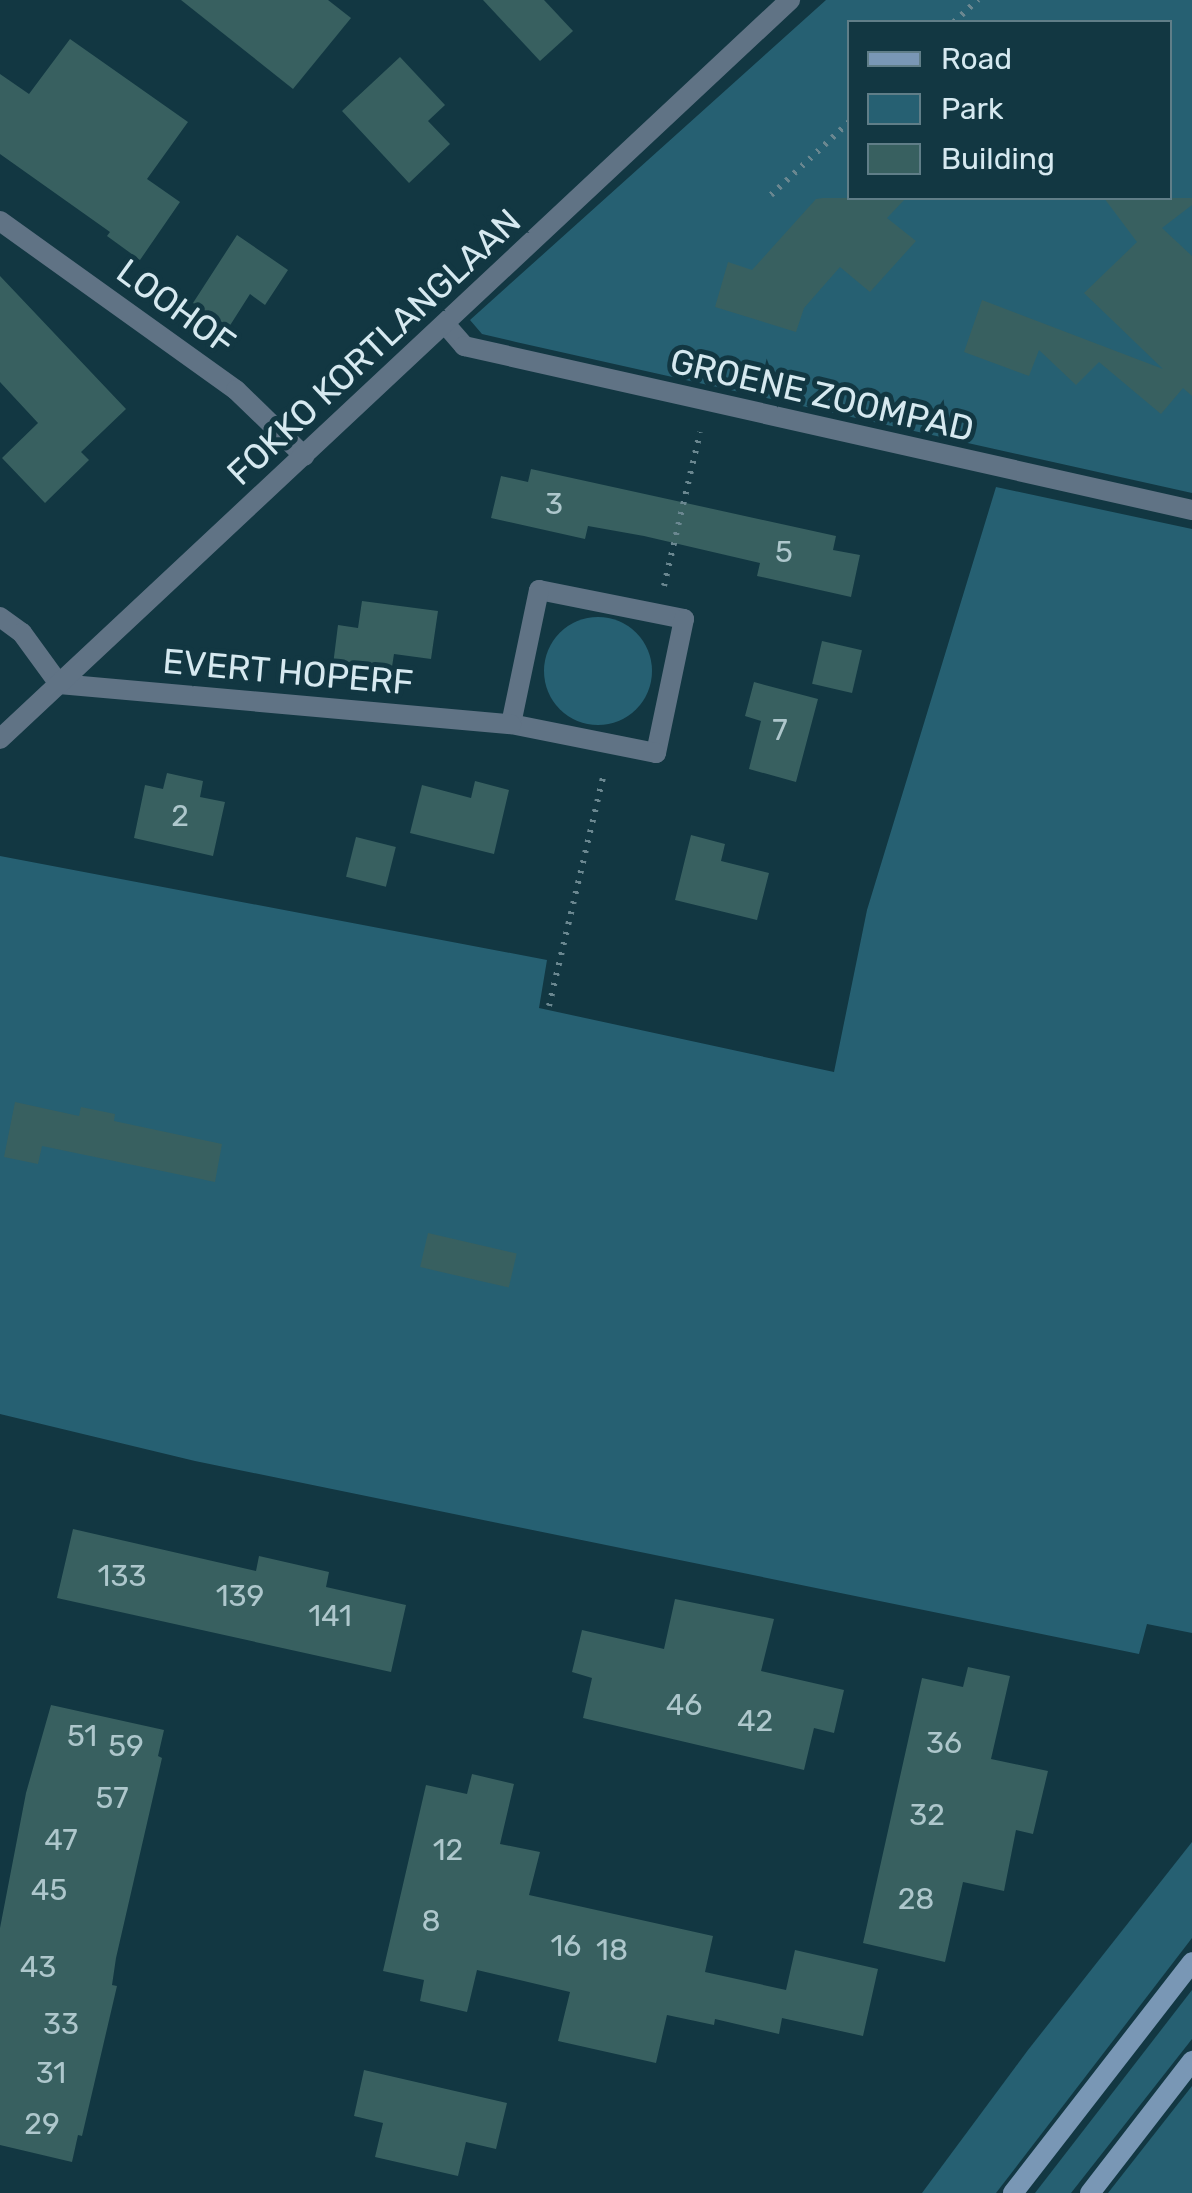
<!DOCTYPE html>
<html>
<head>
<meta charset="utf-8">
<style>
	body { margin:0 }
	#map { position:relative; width:1192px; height:2193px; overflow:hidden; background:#123742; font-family:Rubik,sans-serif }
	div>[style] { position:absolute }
	.green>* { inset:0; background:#266072 }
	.round { border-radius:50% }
	.building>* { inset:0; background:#386060; transform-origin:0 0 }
	.path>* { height:6px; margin-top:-3px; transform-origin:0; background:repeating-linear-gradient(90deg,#6a8790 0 2.5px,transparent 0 10.5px) }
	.minor>* { height:20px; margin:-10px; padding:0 10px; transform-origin:10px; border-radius:10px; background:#607385 }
	.secondary>* { height:20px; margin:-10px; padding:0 10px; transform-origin:10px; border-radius:10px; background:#7997b5 }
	span { translate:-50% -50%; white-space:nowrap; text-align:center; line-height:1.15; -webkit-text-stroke:10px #123742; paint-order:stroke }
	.number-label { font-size:30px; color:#aec7cc }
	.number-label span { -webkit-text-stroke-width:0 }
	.street-label { font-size:35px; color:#d6e9f0 }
	.legend { position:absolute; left:847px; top:20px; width:325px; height:180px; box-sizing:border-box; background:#123742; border:2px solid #607e88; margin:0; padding:12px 18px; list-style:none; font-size:30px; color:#d6e9f0 }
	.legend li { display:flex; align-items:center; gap:20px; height:50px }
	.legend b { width:50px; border:2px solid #607e88 }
</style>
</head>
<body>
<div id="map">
	<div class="green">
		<div style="clip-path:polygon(evenodd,826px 0,1192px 0,1192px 493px,516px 342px,482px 334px,470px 320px,826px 0,850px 22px,1170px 22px,1170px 198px,850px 198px,850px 22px)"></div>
		<div style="clip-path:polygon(996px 487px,1192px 529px,1192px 1633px,1147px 1624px,1139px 1654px,195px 1461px,0 1414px,0 856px,547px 960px,539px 1008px,834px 1072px,867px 910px)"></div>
		<div class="round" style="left:544px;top:617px;width:108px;height:108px"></div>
		<div style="clip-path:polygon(1192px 1842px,1192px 1938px,996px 2193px,922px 2193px,1028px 2050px)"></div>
		<div style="clip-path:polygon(1192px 1990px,1192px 2039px,1071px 2193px,1035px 2193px)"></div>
		<div style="clip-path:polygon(1192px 2086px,1192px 2193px,1108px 2193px)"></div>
	</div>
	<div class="building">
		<div style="clip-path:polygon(181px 0,328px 0,351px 18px,293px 89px)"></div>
		<div style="clip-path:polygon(483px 0,544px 0,573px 31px,540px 61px)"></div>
		<div style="clip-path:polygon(70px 39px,188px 122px,147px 179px,180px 202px,140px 260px,107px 236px,110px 232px,0 154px,0 74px,29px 94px)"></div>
		<div style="clip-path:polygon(400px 57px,445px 105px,428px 121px,450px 144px,409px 183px,342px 111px)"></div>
		<div style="clip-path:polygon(823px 198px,906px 198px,887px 218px,916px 241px,870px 292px,840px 267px,804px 308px,796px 332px,715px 307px,728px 262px,752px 270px,816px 199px)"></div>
		<div style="clip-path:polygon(1104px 198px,1192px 198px,1192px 205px,1162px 228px,1192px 256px,1192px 396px,1183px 388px,1161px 414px,1099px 362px,1076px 385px,1039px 350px,1029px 376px,964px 352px,982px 300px,1163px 369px,1084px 293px,1137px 242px)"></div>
		<div style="clip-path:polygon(237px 235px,288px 270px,265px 305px,250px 294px,229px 327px,193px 303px)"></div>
		<div style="clip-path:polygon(0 276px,126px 409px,81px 452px,89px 460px,45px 503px,2px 458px,38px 423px,0 382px)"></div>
		<div style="clip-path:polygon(531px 469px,836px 536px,833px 550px,860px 555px,851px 597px,757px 576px,760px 563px,644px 536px,588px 526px,585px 539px,491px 518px,501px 476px,528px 482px)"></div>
		<div style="clip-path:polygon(362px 601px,438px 611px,431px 659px,394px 654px,391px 673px,333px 665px,338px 625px,358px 628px)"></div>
		<div style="left:822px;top:641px;width:41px;height:44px;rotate:13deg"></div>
		<div style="clip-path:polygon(754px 682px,818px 699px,796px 782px,749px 769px,761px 721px,745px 716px)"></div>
		<div style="clip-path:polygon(167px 773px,203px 781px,200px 797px,225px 802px,213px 856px,134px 838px,145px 785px,163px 789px)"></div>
		<div style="clip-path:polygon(475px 781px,509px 790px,494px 854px,410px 833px,422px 785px,471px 798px)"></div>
		<div style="clip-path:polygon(691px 835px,725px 844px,721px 861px,769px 873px,757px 920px,675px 900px)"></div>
		<div style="left:356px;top:837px;width:41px;height:41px;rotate:14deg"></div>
		<div style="clip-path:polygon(15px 1102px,79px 1116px,81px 1107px,115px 1114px,114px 1121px,222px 1144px,215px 1182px,42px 1146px,38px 1164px,4px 1157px)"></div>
		<div style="left:428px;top:1233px;width:91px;height:35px;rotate:13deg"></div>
		<div style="clip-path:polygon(73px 1529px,256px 1571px,259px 1556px,329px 1572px,326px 1587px,406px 1605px,391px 1672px,57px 1598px)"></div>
		<div style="clip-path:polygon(675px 1599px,774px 1619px,761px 1671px,844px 1690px,834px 1733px,814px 1728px,804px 1770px,583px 1718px,592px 1678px,572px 1672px,582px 1630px,664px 1649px)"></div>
		<div style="clip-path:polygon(968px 1667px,1010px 1676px,991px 1759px,1048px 1771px,1033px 1834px,1016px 1830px,1004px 1891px,963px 1882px,945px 1962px,863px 1943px,922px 1678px,963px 1687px)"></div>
		<div style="clip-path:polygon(51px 1705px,164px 1730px,158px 1756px,162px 1758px,116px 1958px,112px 1985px,117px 1986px,82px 2136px,78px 2135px,72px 2162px,0 2145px,0 1928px,26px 1793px)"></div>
		<div style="clip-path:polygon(472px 1774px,514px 1784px,500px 1844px,540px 1852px,529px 1895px,713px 1936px,705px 1972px,786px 1990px,795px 1950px,878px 1969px,863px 2036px,782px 2018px,779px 2034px,715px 2019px,714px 2025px,667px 2015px,656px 2063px,558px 2041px,570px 1992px,477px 1970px,467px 2012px,420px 2001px,424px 1980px,383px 1971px,426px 1785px,467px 1794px)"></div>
		<div style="clip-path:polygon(364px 2070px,507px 2103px,496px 2149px,466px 2142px,458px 2176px,375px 2157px,383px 2123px,354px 2116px)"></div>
	</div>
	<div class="path">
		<div style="left:954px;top:22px;width:33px;rotate:-43deg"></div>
		<div style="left:771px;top:195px;width:108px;rotate:-43.1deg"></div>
		<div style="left:664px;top:586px;width:158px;rotate:-76.8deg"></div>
		<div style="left:549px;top:1006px;width:239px;rotate:-76.7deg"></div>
	</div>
	<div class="minor">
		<div style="left:0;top:221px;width:290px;rotate:35.6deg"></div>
		<div style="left:236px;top:390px;width:95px;rotate:44.1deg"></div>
		<div style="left:446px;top:325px;width:28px;rotate:49deg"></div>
		<div style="left:464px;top:346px;width:746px;rotate:12.7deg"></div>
		<div style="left:539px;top:590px;width:148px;rotate:11.3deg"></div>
		<div style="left:684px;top:619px;width:137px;rotate:101.8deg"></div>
		<div style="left:656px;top:753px;width:148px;rotate:-168.7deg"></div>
		<div style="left:511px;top:724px;width:137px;rotate:-78.2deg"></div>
		<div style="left:0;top:617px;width:27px;rotate:36deg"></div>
		<div style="left:22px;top:633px;width:63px;rotate:54deg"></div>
		<div style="left:59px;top:684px;width:454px;rotate:5.1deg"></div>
		<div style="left:0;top:739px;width:1082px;rotate:-43.09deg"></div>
	</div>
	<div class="secondary">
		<div style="left:1013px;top:2193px;width:292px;rotate:-52.2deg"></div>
		<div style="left:1090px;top:2193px;width:167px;rotate:-52.3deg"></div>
	</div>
	<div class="number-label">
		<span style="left:554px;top:504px">3</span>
		<span style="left:784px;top:552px">5</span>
		<span style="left:780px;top:730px">7</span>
		<span style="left:180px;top:816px">2</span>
		<span style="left:122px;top:1576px">133</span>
		<span style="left:240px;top:1596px">139</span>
		<span style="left:330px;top:1616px">141</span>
		<span style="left:684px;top:1705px">46</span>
		<span style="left:755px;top:1721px">42</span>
		<span style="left:82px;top:1736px">51</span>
		<span style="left:944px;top:1743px">36</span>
		<span style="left:126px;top:1746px">59</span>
		<span style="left:112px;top:1798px">57</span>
		<span style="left:927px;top:1815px">32</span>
		<span style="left:61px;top:1840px">47</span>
		<span style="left:448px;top:1850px">12</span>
		<span style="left:49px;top:1890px">45</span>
		<span style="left:916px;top:1899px">28</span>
		<span style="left:431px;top:1921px">8</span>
		<span style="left:566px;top:1946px">16</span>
		<span style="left:612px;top:1950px">18</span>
		<span style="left:38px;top:1967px">43</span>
		<span style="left:61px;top:2024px">33</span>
		<span style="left:51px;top:2073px">31</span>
		<span style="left:42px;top:2124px">29</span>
	</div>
	<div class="street-label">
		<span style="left:176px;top:307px;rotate:36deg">LOOHOF</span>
		<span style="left:374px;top:347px;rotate:-43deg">FOKKO KORTLANGLAAN</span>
		<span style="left:822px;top:395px;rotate:13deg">GROENE ZOOMPAD</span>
		<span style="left:288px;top:672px;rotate:5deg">EVERT HOPERF</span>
	</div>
	<ul class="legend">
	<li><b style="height:12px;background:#7997b5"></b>Road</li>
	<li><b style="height:28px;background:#266072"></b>Park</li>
	<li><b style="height:28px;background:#386060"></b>Building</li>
	</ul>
</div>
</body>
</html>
